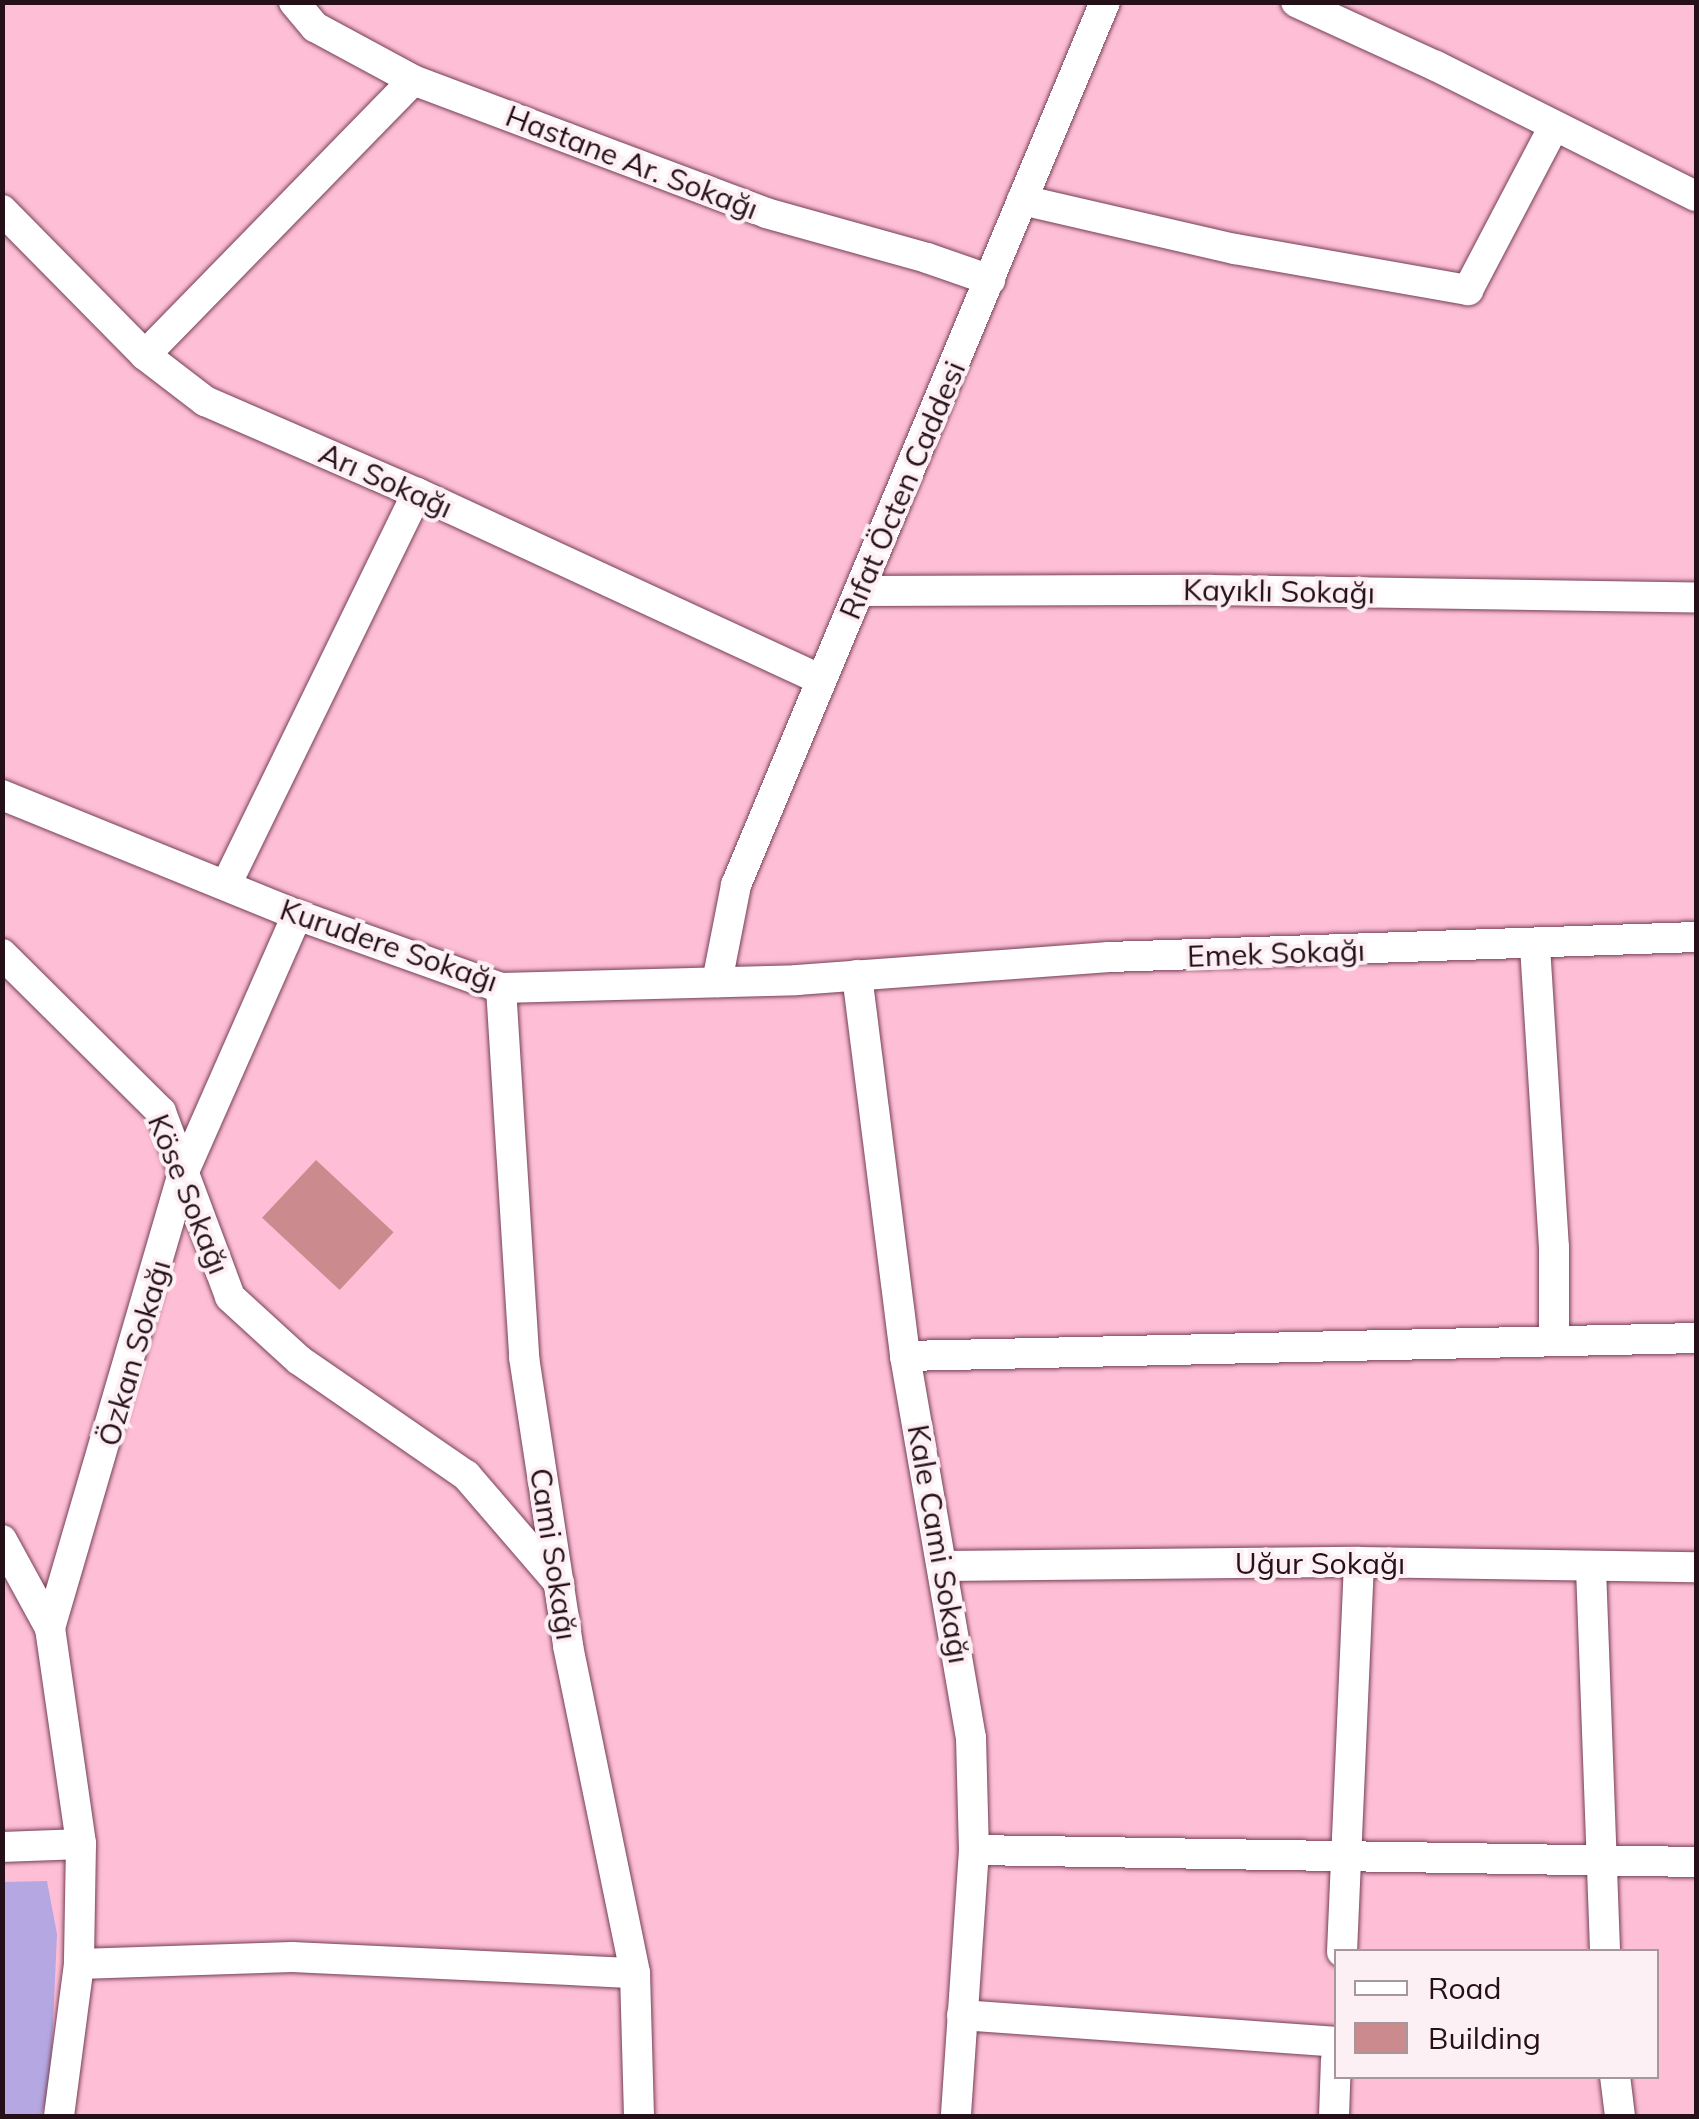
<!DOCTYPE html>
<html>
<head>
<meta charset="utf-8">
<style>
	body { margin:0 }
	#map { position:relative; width:1699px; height:2119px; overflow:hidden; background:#febed6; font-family:Mulish,sans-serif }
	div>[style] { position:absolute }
	.green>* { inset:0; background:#b5a7e1 }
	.building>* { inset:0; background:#ca8a8e; transform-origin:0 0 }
	.roads { filter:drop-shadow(0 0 2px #754056) drop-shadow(0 0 2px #754056) }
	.minor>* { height:30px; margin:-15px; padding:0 15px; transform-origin:15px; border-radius:15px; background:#fff }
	span { translate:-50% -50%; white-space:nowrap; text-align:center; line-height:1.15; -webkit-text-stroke:8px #fdf0f4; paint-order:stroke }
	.street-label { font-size:30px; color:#250f18 }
	.frame { position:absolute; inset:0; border:5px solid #250f18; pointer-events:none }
	.legend { position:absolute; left:1334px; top:1949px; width:325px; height:130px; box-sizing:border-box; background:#fdf0f4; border:2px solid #a7969c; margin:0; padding:12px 18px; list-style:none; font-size:30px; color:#250f18 }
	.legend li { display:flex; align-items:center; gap:20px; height:50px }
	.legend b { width:50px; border:2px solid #a7969c }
</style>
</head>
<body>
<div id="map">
	<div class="green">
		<div style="clip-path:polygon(47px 1881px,57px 1934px,50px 2091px,40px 2116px,3px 2116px,2px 1882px)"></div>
	</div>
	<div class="building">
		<div style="left:316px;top:1160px;width:106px;height:79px;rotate:43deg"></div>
	</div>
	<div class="roads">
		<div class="minor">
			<div style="left:294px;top:2px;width:33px;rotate:50deg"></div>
			<div style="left:315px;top:27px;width:111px;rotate:28.4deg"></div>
			<div style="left:413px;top:80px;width:377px;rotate:20.6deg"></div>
			<div style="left:766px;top:213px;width:167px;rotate:15.6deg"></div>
			<div style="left:927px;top:258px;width:67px;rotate:19.2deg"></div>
			<div style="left:1296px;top:2px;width:154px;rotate:24.6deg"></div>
			<div style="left:1436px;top:66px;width:291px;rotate:26.6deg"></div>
			<div style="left:1022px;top:200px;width:219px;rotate:13deg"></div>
			<div style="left:1235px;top:249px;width:237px;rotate:10deg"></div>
			<div style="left:1468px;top:290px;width:185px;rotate:-62.3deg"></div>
			<div style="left:2px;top:210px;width:204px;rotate:45.4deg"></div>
			<div style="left:145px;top:355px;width:76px;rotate:37.5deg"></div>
			<div style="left:205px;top:401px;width:231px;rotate:23.5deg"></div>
			<div style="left:417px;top:493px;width:443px;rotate:24.8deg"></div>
			<div style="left:145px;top:355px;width:384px;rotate:-45.7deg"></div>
			<div style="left:862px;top:591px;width:349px;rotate:-0.2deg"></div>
			<div style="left:1211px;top:590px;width:485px;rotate:0.9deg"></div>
			<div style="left:2px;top:795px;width:318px;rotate:22.1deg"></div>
			<div style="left:297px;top:915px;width:217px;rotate:19.7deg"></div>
			<div style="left:501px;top:988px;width:296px;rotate:-1.5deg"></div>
			<div style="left:797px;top:980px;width:313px;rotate:-4.2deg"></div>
			<div style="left:1109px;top:957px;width:587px;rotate:-1.95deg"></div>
			<div style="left:226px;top:885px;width:436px;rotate:-64deg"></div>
			<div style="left:1535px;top:946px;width:302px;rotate:86.4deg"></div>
			<div style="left:1554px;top:1247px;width:91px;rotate:90deg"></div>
			<div style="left:2px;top:954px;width:224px;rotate:44.8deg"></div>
			<div style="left:161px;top:1112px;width:197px;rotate:69.5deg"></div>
			<div style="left:230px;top:1297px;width:93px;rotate:42.4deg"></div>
			<div style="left:299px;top:1360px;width:203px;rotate:34.6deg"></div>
			<div style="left:466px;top:1475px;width:143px;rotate:49.3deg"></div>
			<div style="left:857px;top:975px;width:384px;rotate:82.8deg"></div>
			<div style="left:905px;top:1356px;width:388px;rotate:80.2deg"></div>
			<div style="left:971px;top:1738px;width:112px;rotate:88.5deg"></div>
			<div style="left:974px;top:1850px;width:267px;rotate:93.9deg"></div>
			<div style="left:717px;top:982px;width:99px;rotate:-78.9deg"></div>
			<div style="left:736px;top:885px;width:957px;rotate:-67.32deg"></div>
			<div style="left:501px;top:988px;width:370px;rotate:86.4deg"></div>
			<div style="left:524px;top:1357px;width:292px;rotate:81.3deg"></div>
			<div style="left:568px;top:1646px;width:334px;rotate:78.4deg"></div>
			<div style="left:635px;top:1973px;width:143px;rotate:88.4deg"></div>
			<div style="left:905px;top:1356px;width:791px;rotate:-1.3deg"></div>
			<div style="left:2px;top:1540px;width:100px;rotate:61.4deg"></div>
			<div style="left:50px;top:1628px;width:218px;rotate:81.8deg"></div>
			<div style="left:81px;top:1844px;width:120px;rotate:91deg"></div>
			<div style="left:79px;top:1964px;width:153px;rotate:97.5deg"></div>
			<div style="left:944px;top:1566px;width:415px;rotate:-0.6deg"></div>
			<div style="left:1359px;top:1562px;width:337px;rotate:0.9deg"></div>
			<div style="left:1591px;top:1568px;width:384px;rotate:87.9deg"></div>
			<div style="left:50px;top:1628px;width:471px;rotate:-73.7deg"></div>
			<div style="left:182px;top:1176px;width:285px;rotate:-66.2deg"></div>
			<div style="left:2px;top:1847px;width:79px;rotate:-2.2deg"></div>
			<div style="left:974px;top:1850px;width:722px;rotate:0.95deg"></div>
			<div style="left:1342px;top:1952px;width:390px;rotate:-87.5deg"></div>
			<div style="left:79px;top:1964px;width:213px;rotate:-1.9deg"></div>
			<div style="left:292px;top:1957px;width:343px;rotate:2.7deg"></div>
			<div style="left:962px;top:2015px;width:375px;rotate:4.1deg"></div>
			<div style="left:1615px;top:2076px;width:40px;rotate:82.9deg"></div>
			<div style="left:1334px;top:2116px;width:56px;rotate:-88deg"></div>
		</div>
	</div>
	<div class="street-label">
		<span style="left:632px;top:162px;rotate:21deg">Hastane Ar. Sokağı</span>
		<span style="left:386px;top:480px;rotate:24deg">Arı Sokağı</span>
		<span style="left:902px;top:490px;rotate:-67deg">Rıfat Öcten Caddesi</span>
		<span style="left:1279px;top:591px;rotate:1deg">Kayıklı Sokağı</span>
		<span style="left:389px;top:945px;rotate:19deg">Kurudere Sokağı</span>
		<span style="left:1276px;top:953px;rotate:-2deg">Emek Sokağı</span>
		<span style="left:189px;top:1194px;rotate:68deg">Köse Sokağı</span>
		<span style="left:134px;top:1353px;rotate:-74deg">Özkan Sokağı</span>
		<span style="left:939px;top:1544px;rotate:80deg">Kale Cami Sokağı</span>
		<span style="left:554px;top:1554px;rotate:81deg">Cami Sokağı</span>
		<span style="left:1320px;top:1563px">Uğur Sokağı</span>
	</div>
	<div class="frame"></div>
	<ul class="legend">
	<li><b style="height:12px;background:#fff"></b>Road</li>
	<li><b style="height:28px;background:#ca8a8e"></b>Building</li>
	</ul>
</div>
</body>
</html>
